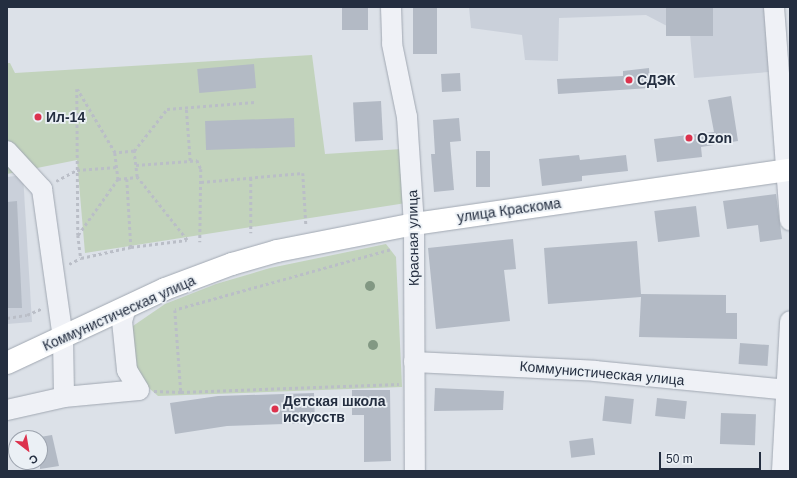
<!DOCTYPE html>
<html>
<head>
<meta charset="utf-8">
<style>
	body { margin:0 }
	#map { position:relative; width:797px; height:478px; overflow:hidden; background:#dce1e8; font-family:Helvetica,sans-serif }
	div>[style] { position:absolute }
	.built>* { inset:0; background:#cad0da }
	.green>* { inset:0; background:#c2d3bc }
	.building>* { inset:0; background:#b3bac5; transform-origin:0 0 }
	.path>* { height:2.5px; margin-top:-1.25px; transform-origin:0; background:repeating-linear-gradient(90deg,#babec7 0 3px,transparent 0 6px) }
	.roads { filter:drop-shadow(0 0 1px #a1a8b2) drop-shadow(0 0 1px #a1a8b2) }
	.minor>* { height:20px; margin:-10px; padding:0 10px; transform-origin:10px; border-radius:10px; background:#eff1f6 }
	.major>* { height:22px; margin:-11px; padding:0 11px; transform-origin:11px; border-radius:11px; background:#fff }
	.trees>* { width:10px; height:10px; margin:-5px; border-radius:50%; background:#829883 }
	.dots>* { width:11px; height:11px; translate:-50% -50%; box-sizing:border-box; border:2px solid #ebf0f5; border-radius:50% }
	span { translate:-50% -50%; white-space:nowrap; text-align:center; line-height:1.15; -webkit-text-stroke:3.5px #ebf0f5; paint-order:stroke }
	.poi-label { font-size:14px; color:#242e40; font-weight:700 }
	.left { translate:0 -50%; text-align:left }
	.street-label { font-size:14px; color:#242e40 }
	.frame { position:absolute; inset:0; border:8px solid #242e40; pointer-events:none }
	.north { position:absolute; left:8px; top:430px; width:40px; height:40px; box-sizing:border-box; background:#ebf0f5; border:1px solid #9ba2ad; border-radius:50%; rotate:149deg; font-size:11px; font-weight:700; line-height:16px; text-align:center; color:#242e40 }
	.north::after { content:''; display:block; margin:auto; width:14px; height:18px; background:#dc324d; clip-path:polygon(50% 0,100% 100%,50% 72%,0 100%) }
	.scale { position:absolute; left:659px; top:452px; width:102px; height:18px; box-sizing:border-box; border:2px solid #242e40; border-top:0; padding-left:5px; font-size:12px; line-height:14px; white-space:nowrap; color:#242e40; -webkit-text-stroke:3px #ebf0f5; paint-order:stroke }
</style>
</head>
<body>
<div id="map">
	<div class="built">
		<div style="clip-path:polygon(469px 7px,764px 7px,769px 72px,694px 78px,690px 34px,668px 36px,667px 26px,646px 15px,559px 18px,558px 61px,525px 60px,522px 35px,471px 28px)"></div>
		<div style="clip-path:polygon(23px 175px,32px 322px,7px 324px,7px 177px)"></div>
	</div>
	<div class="green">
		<div style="clip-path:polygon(312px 55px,325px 154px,402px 149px,406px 203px,85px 253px,77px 160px,7px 174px,7px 63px,10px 63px,15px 73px)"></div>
		<div style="clip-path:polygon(386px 244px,396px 257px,402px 387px,158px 396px,133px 374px,130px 328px,165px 304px,216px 284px,270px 268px)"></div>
	</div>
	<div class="building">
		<div style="left:342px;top:7px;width:26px;height:23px"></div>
		<div style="left:413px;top:7px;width:24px;height:47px"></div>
		<div style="left:666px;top:7px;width:47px;height:29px"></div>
		<div style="left:254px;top:64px;width:24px;height:57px;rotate:85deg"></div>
		<div style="clip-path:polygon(649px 68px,650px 88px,558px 94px,557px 79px,623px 76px,623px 71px)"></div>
		<div style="left:460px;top:73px;width:18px;height:19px;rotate:87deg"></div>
		<div style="clip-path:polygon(731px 96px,738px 141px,701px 147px,702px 157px,657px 162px,654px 139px,714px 132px,708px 100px)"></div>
		<div style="left:381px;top:101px;width:39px;height:28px;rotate:87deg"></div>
		<div style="left:294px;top:118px;width:29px;height:89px;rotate:88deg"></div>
		<div style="clip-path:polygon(459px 118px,461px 141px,450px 142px,454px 190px,434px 192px,431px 154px,435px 154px,433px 120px)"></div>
		<div style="left:476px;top:151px;width:14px;height:36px"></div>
		<div style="clip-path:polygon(579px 155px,580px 160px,626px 155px,628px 171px,582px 176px,582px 181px,542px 186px,539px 159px)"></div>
		<div style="clip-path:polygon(776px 194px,782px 239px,760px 242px,758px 225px,727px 229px,723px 201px)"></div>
		<div style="clip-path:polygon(17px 201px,22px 308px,7px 308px,7px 202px)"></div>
		<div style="left:696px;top:206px;width:31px;height:42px;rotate:83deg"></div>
		<div style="clip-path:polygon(513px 239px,516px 269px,504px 270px,510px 321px,436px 329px,428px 248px)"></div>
		<div style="clip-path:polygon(637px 241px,641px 294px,726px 295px,726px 313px,737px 313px,737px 339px,639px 337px,641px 297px,548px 304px,544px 248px)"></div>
		<div style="left:740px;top:343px;width:29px;height:21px;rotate:4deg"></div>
		<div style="clip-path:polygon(435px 388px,504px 391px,503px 410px,434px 411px)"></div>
		<div style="clip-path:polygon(352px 390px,390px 390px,391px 461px,364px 462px,364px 415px,352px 415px)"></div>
		<div style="clip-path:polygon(314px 393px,315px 423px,227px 426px,175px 434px,170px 403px,218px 396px)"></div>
		<div style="left:605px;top:396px;width:29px;height:25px;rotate:6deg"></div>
		<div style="left:657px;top:398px;width:30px;height:18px;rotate:6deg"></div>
		<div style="left:721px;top:413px;width:35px;height:31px;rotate:2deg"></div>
		<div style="clip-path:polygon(52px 435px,59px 466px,40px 469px,40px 437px)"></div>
		<div style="left:593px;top:438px;width:17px;height:24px;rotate:83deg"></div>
	</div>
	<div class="path">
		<div style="left:134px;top:151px;width:19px;rotate:174deg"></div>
		<div style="left:115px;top:153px;width:26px;rotate:83deg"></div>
		<div style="left:118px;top:179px;width:19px;rotate:-6deg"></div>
		<div style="left:137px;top:177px;width:26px;rotate:-97deg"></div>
		<div style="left:134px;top:151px;width:53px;rotate:-51.8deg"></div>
		<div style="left:167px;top:109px;width:88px;rotate:-4.5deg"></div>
		<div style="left:115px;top:153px;width:74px;rotate:-120.7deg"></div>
		<div style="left:77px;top:89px;width:146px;rotate:89.6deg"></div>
		<div style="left:78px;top:235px;width:69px;rotate:-54.5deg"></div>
		<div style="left:190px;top:161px;width:7px;rotate:-8deg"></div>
		<div style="left:197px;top:160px;width:10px;rotate:66deg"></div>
		<div style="left:201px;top:169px;width:73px;rotate:90.8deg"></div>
		<div style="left:136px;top:165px;width:54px;rotate:-4.2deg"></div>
		<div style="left:190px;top:161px;width:53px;rotate:-94.3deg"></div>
		<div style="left:251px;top:178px;width:55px;rotate:90deg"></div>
		<div style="left:127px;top:179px;width:68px;rotate:86.6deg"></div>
		<div style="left:56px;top:181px;width:24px;rotate:-28deg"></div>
		<div style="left:77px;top:170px;width:40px;rotate:-4.3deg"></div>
		<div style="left:201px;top:182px;width:102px;rotate:-5deg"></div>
		<div style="left:303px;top:173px;width:51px;rotate:86.6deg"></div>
		<div style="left:78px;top:235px;width:23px;rotate:83deg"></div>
		<div style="left:81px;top:258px;width:51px;rotate:-12.4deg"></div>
		<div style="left:131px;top:247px;width:56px;rotate:-7.1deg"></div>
		<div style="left:187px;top:240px;width:80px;rotate:-128.4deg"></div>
		<div style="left:390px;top:250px;width:223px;rotate:164.4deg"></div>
		<div style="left:175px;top:310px;width:82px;rotate:85.8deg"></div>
		<div style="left:181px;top:392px;width:218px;rotate:-2.1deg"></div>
		<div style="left:69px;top:264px;width:13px;rotate:-27deg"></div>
		<div style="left:7px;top:318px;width:20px;rotate:-9deg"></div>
		<div style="left:27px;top:315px;width:17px;rotate:-24deg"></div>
		<div style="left:154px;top:391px;width:27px;rotate:2deg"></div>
	</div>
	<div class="roads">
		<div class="minor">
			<div style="left:391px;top:7px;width:37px;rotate:88deg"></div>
			<div style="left:392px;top:44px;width:75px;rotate:78.4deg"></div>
			<div style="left:407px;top:117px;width:107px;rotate:86.3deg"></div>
			<div style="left:414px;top:224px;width:247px;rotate:89.8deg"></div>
			<div style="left:774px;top:7px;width:214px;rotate:85.7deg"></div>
			<div style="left:7px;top:151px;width:52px;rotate:47.4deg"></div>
			<div style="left:42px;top:189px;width:150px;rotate:82deg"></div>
			<div style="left:63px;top:338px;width:59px;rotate:89deg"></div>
			<div style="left:414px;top:362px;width:181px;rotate:2.8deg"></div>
			<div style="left:595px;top:371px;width:196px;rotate:5.6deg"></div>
			<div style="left:7px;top:410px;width:58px;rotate:-12.8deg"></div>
			<div style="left:64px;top:397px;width:75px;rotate:-5.3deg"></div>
			<div style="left:139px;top:390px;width:23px;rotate:-121deg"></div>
			<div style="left:127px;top:370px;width:49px;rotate:-95.8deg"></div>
			<div style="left:122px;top:321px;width:14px;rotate:-73deg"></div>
			<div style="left:782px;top:471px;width:150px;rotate:-86.9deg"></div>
		</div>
		<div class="major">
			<div style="left:7px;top:363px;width:174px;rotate:-25.1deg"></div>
			<div style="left:165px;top:289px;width:72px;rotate:-20.5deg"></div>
			<div style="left:232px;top:264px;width:47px;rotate:-16.1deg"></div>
			<div style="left:277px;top:251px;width:140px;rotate:-11.1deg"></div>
			<div style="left:414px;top:224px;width:380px;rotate:-8.2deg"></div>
		</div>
	</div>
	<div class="trees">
		<div style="left:370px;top:286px"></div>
		<div style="left:373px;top:345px"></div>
	</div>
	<div class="dots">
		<div style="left:629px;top:80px;background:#dc324d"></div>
		<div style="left:38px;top:117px;background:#dc324d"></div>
		<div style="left:689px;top:138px;background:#dc324d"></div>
		<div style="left:275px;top:409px;background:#dc324d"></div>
	</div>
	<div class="poi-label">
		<span class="left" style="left:637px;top:80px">СДЭК</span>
		<span class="left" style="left:46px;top:117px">Ил-14</span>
		<span class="left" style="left:697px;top:138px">Ozon</span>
		<span class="left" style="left:283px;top:409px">Детская школа<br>искусств</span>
	</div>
	<div class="street-label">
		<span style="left:509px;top:210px;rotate:-8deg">улица Краскома</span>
		<span style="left:413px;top:238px;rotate:-91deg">Красная улица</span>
		<span style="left:119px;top:313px;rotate:-24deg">Коммунистическая улица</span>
		<span style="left:602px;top:373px;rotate:5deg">Коммунистическая улица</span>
	</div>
	<div class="frame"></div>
	<div class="north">С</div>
	<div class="scale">50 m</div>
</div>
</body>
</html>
